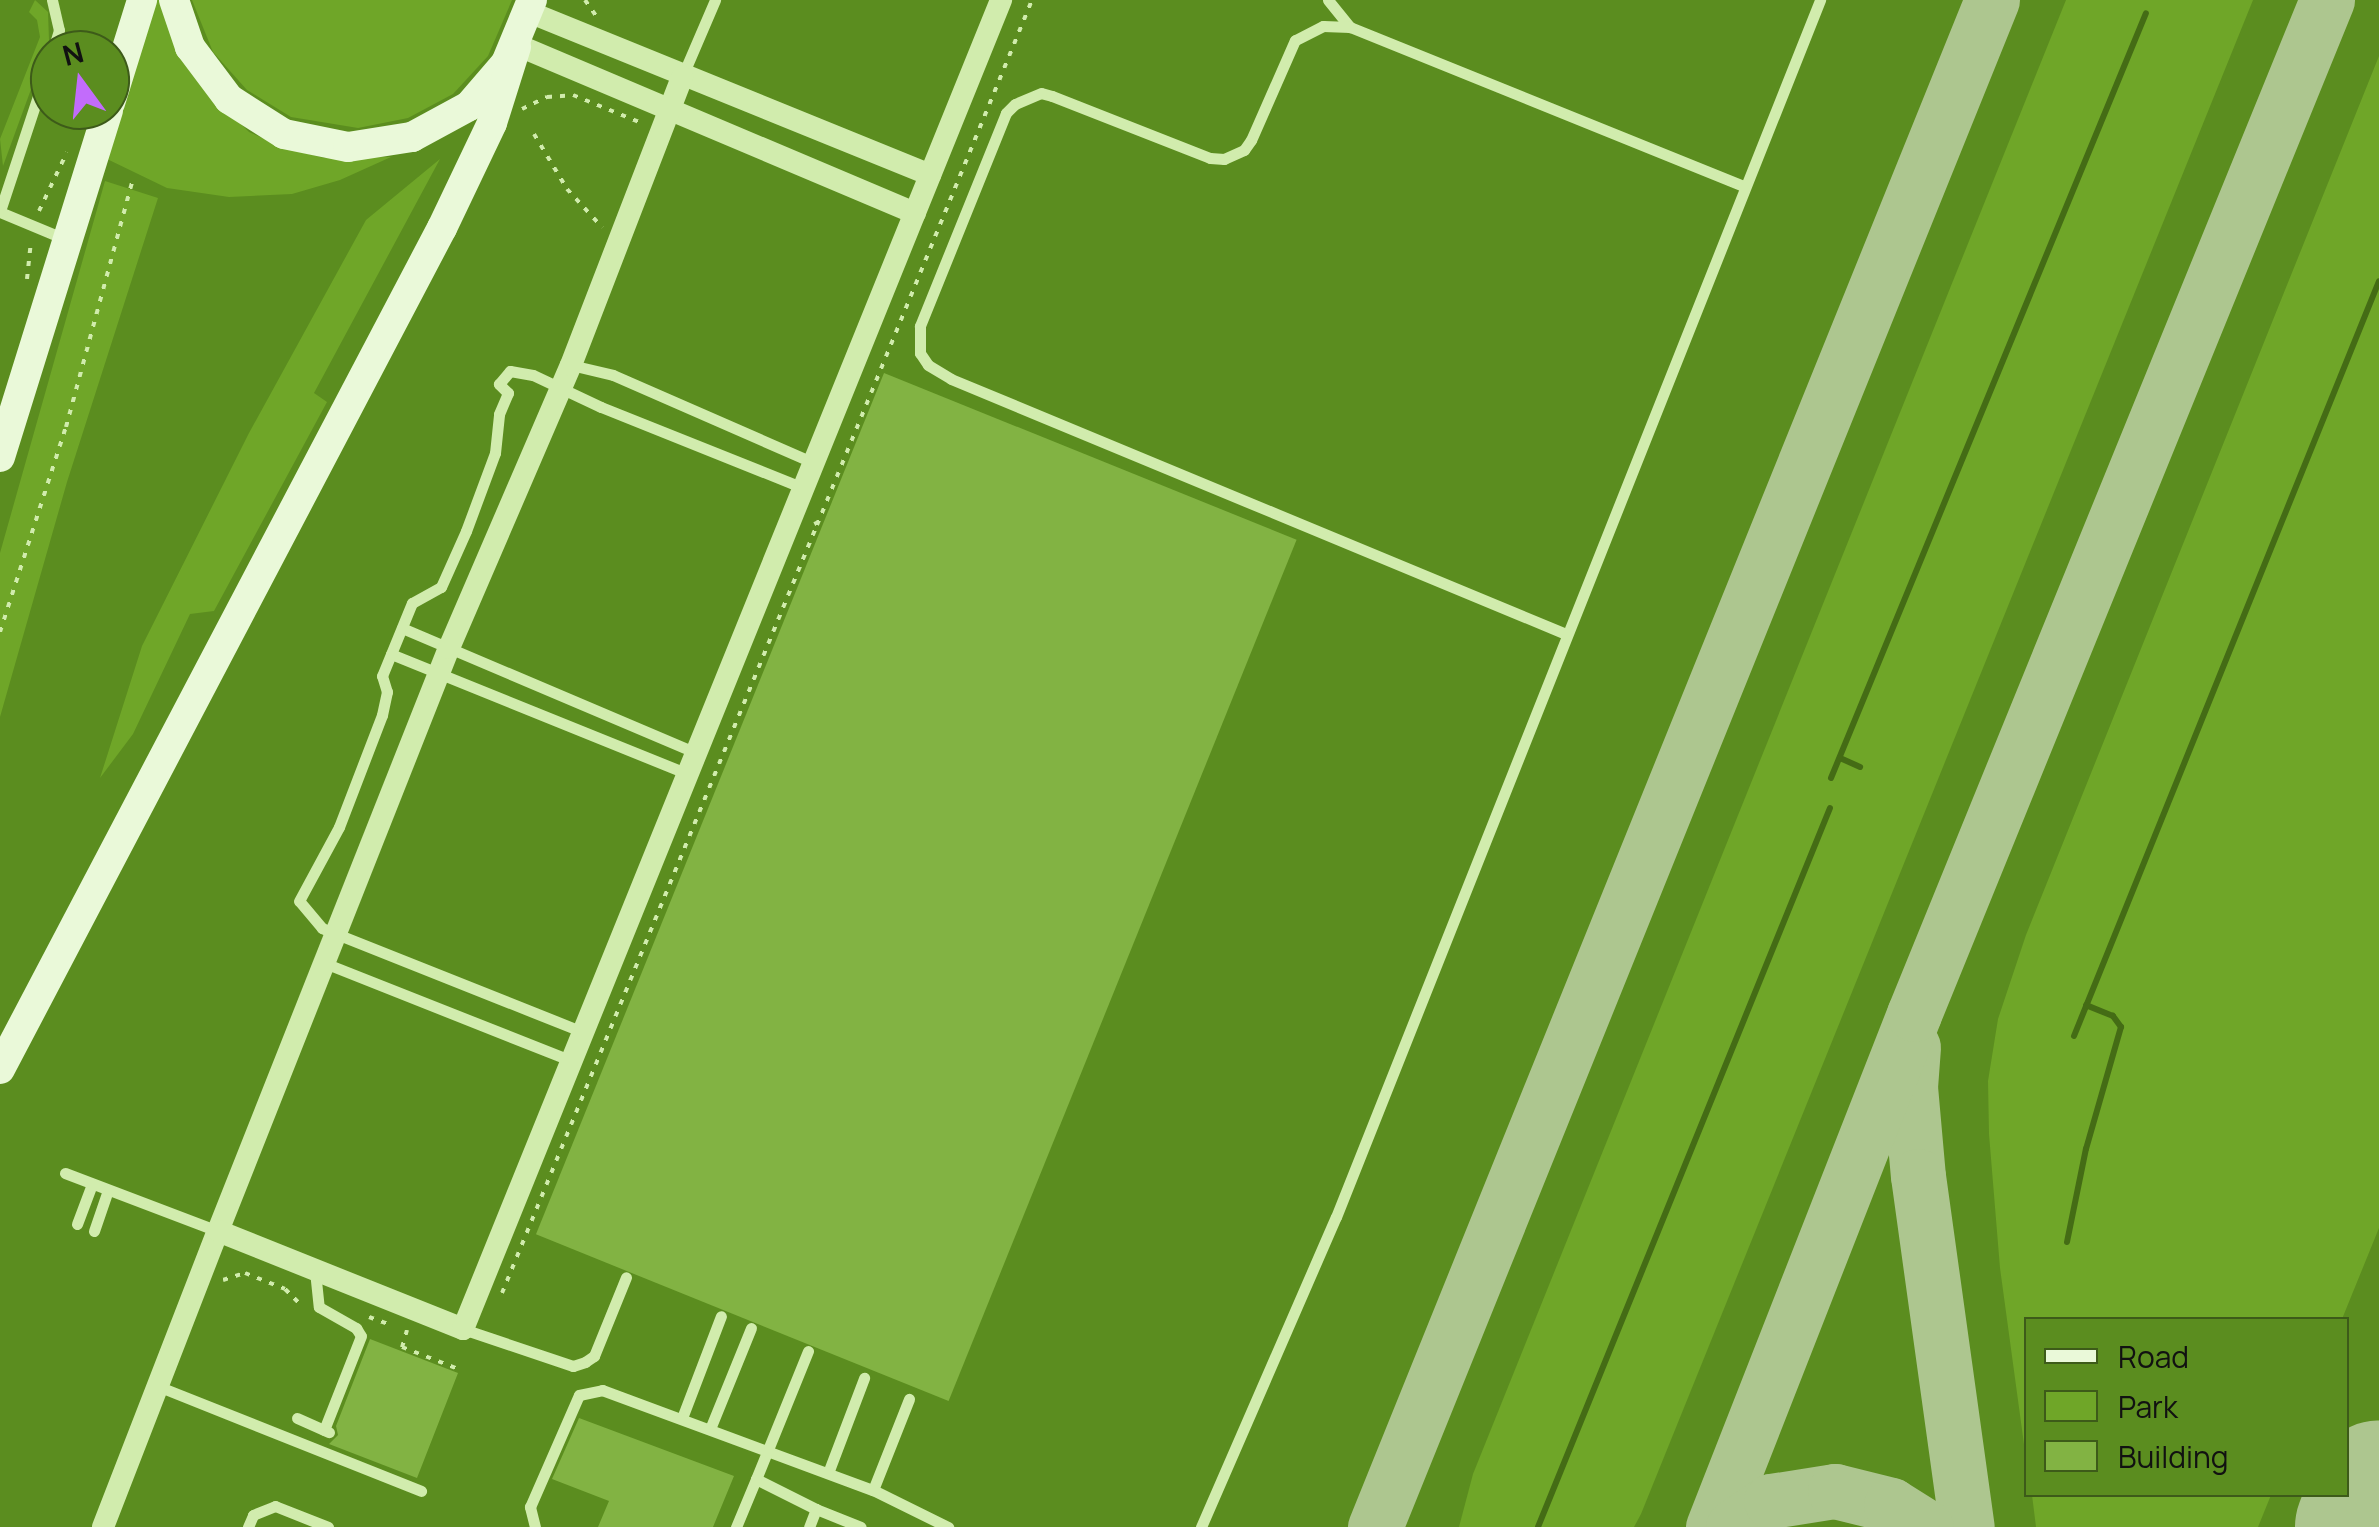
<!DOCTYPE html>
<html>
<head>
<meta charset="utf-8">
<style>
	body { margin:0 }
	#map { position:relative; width:2379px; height:1527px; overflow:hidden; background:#5b8d1f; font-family:Manrope,sans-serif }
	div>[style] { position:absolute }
	.green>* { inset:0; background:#6fa628 }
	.stream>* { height:6px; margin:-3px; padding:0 3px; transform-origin:3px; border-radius:3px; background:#446c15 }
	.taxiway>* { height:55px; margin:-27.5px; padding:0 27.5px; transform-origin:27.5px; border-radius:27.5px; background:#adc68f }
	.runway>* { height:140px; margin:-70px; padding:0 70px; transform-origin:70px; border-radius:70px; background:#adc68f }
	.building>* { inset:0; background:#82b343; transform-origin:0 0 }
	.path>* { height:4px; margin-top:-2px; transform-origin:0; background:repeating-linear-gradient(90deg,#d1ecad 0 5px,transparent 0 13px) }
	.lane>* { height:11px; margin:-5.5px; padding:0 5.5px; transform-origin:5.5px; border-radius:5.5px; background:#d1ecad }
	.street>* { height:22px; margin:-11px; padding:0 11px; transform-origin:11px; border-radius:11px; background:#d1ecad }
	.secondary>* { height:30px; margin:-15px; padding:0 15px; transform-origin:15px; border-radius:15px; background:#eaf9d9 }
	span { translate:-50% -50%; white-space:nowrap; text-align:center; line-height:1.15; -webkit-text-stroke:10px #5b8d1f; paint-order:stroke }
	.legend { position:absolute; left:2024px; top:1317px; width:325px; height:180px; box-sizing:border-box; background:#5b8d1f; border:2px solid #3d5b19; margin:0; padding:12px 18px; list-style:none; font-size:30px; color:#111 }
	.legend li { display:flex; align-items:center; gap:20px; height:50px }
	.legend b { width:50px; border:2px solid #3d5b19 }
	.north { position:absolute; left:30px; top:30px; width:100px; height:100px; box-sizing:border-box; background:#5b8d1f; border:2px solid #3d5b19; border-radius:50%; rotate:345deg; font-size:28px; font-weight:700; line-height:40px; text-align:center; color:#111 }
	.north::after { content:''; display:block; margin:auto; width:35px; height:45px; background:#c26cfb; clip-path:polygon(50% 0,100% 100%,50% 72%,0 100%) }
</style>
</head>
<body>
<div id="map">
	<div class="green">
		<div style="clip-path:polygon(35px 0,48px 12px,49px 40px,3px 166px,0 139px,40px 37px,37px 20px,29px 12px)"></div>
		<div style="clip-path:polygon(154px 0,162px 0,182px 59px,195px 78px,249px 132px,285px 148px,324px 158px,391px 157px,340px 180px,292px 194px,229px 197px,167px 188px,107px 159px)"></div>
		<div style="clip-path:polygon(192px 0,512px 0,488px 56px,453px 94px,408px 118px,358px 128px,291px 117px,247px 90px,213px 52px)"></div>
		<div style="clip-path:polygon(2066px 0,2253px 0,1641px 1514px,1634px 1527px,1459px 1527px,1473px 1474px)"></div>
		<div style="clip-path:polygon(2379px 56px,2379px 1228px,2342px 1319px,2026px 1320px,2026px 1459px,2000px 1268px,1989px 1134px,1988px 1081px,1998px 1019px,2026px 935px)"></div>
		<div style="clip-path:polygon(440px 159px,314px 393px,327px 402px,214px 611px,190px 614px,133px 734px,100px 778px,142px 646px,249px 433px,366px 220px)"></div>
		<div style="clip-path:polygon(105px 181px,158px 198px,67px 482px,0 717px,0 553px)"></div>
		<div style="clip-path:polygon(2032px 1495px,2032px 1494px,2271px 1495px,2258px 1527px,2036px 1527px)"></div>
	</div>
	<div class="stream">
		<div style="left:1840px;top:758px;width:22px;rotate:24deg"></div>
		<div style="left:1831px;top:778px;width:827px;rotate:-67.62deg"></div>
		<div style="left:2074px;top:1036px;width:814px;rotate:-68deg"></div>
		<div style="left:2067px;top:1242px;width:95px;rotate:-78.5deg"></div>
		<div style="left:2086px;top:1149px;width:127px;rotate:-74deg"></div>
		<div style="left:2121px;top:1027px;width:14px;rotate:-126deg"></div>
		<div style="left:2113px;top:1016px;width:29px;rotate:-158deg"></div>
		<div style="left:1538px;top:1527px;width:776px;rotate:-67.9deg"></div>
	</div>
	<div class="taxiway">
		<div style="left:1913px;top:1047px;width:40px;rotate:94.3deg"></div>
		<div style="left:1910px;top:1087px;width:89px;rotate:84.9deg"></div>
		<div style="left:1918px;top:1176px;width:354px;rotate:82.1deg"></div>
		<div style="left:1375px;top:1527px;width:1647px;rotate:-68deg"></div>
		<div style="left:1713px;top:1527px;width:551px;rotate:-68.6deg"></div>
		<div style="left:1914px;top:1014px;width:1095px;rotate:-67.84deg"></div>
		<div style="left:1733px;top:1527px;width:46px;rotate:-34.4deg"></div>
		<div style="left:1771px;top:1501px;width:65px;rotate:-8.9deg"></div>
		<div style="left:1835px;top:1491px;width:58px;rotate:14deg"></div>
		<div style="left:1891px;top:1505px;width:41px;rotate:32.2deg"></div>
	</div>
	<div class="runway">
		<div style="left:2365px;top:1527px;width:39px;rotate:-69deg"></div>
	</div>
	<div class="building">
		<div style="left:884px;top:373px;width:445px;height:929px;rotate:22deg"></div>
		<div style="clip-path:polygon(370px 1339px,458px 1373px,417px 1478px,329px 1444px,338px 1435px,336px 1426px)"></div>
		<div style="clip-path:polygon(579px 1418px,734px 1476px,713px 1527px,598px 1527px,609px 1501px,552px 1479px)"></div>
	</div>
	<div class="path">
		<div style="left:585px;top:0;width:19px;rotate:55deg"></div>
		<div style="left:522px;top:109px;width:28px;rotate:-26deg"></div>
		<div style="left:547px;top:97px;width:26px;rotate:-4deg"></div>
		<div style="left:573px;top:95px;width:77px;rotate:22.2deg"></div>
		<div style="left:534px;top:134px;width:64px;rotate:59deg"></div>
		<div style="left:567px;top:189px;width:52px;rotate:47.4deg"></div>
		<div style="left:39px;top:211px;width:65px;rotate:-64.6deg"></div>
		<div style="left:27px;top:279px;width:39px;rotate:-84deg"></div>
		<div style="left:817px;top:525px;width:567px;rotate:-67.73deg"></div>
		<div style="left:0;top:632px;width:215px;rotate:-72.2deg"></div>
		<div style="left:66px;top:427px;width:254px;rotate:-74.9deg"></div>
		<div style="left:223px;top:1280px;width:23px;rotate:-18deg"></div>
		<div style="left:245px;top:1273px;width:43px;rotate:21.8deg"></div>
		<div style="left:285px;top:1289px;width:24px;rotate:45deg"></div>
		<div style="left:502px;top:1293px;width:830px;rotate:-67.7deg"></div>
		<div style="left:817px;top:525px;width:4px;rotate:-117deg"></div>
		<div style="left:369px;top:1317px;width:20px;rotate:20deg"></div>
		<div style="left:407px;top:1330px;width:18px;rotate:106deg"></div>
		<div style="left:402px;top:1347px;width:60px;rotate:21.4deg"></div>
	</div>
	<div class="lane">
		<div style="left:52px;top:0;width:31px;rotate:77deg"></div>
		<div style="left:59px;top:30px;width:21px;rotate:107deg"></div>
		<div style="left:1328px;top:0;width:35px;rotate:51deg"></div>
		<div style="left:1350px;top:27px;width:424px;rotate:22deg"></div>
		<div style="left:1350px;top:27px;width:27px;rotate:-178deg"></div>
		<div style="left:1323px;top:26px;width:31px;rotate:153deg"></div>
		<div style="left:1295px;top:40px;width:109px;rotate:113.7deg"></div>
		<div style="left:1251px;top:140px;width:12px;rotate:125deg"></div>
		<div style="left:1244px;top:150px;width:22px;rotate:156deg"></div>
		<div style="left:1224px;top:159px;width:14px;rotate:-176deg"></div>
		<div style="left:1210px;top:158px;width:170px;rotate:-158.6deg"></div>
		<div style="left:1052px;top:96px;width:11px;rotate:-165deg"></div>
		<div style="left:1041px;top:93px;width:28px;rotate:157deg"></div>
		<div style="left:1015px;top:104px;width:13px;rotate:135deg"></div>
		<div style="left:1006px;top:113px;width:230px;rotate:112deg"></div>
		<div style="left:920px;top:326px;width:27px;rotate:90deg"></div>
		<div style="left:920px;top:353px;width:14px;rotate:56deg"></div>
		<div style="left:928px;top:365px;width:27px;rotate:31deg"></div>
		<div style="left:951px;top:379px;width:666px;rotate:22.52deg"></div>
		<div style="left:682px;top:77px;width:84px;rotate:-66.8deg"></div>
		<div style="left:0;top:211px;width:159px;rotate:-71.7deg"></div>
		<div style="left:0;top:212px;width:70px;rotate:22.6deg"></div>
		<div style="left:571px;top:365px;width:43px;rotate:13.4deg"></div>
		<div style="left:613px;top:375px;width:219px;rotate:23.6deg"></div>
		<div style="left:402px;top:628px;width:320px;rotate:23deg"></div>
		<div style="left:391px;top:654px;width:320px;rotate:22deg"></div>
		<div style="left:327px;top:964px;width:264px;rotate:21.6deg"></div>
		<div style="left:583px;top:1032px;width:281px;rotate:-158.3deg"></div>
		<div style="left:322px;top:928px;width:35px;rotate:-130deg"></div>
		<div style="left:299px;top:901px;width:84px;rotate:-61.6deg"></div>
		<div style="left:339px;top:827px;width:120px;rotate:-69deg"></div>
		<div style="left:382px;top:715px;width:24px;rotate:-78deg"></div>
		<div style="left:387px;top:692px;width:17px;rotate:-107deg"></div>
		<div style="left:382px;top:676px;width:79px;rotate:-67.7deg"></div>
		<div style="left:412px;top:603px;width:33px;rotate:-29deg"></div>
		<div style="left:441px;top:587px;width:61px;rotate:-65.9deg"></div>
		<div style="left:466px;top:531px;width:83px;rotate:-69.6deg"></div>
		<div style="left:495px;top:453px;width:39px;rotate:-84deg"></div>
		<div style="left:499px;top:414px;width:23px;rotate:-67deg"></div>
		<div style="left:508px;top:393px;width:13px;rotate:-135deg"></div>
		<div style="left:499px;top:384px;width:17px;rotate:-50deg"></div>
		<div style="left:510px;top:371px;width:23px;rotate:10deg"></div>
		<div style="left:533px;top:375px;width:75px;rotate:25.2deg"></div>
		<div style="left:601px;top:407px;width:219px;rotate:21.8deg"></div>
		<div style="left:65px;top:1173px;width:164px;rotate:20.8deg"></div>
		<div style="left:77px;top:1224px;width:43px;rotate:-69.4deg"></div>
		<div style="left:94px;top:1231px;width:43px;rotate:-71.1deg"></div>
		<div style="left:315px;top:1271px;width:36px;rotate:84deg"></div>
		<div style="left:319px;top:1307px;width:43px;rotate:29.6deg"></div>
		<div style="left:356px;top:1328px;width:9px;rotate:58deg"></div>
		<div style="left:361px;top:1336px;width:101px;rotate:111.5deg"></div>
		<div style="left:463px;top:1329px;width:116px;rotate:18.6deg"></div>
		<div style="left:573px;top:1366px;width:13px;rotate:-18deg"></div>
		<div style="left:585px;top:1362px;width:11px;rotate:-34deg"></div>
		<div style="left:594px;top:1356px;width:85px;rotate:-67.9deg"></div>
		<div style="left:808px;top:1351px;width:138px;rotate:112.1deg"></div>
		<div style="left:756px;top:1479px;width:67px;rotate:26.6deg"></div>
		<div style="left:816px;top:1509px;width:19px;rotate:111deg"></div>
		<div style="left:160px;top:1387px;width:281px;rotate:21.7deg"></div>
		<div style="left:297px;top:1418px;width:35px;rotate:24deg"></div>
		<div style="left:682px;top:1418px;width:109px;rotate:-69.1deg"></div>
		<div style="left:710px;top:1429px;width:109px;rotate:-67.9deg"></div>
		<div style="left:828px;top:1473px;width:102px;rotate:-69.2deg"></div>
		<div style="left:873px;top:1490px;width:98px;rotate:-68.4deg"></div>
		<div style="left:816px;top:1509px;width:48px;rotate:21.8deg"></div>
		<div style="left:248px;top:1527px;width:13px;rotate:-67deg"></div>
		<div style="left:253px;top:1515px;width:24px;rotate:-22deg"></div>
		<div style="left:275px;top:1506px;width:57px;rotate:21.6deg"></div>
		<div style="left:535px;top:1527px;width:21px;rotate:-104deg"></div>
		<div style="left:530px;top:1507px;width:122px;rotate:-66.4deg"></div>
		<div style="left:579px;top:1395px;width:24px;rotate:-12deg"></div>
		<div style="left:602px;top:1390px;width:289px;rotate:20.3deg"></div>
		<div style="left:873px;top:1490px;width:84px;rotate:26.3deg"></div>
		<div style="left:736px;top:1527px;width:52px;rotate:-67.4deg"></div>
		<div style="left:1201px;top:1527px;width:338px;rotate:-66.5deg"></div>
		<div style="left:1336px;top:1217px;width:1310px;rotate:-68.31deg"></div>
	</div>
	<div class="street">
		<div style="left:529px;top:12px;width:433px;rotate:22.1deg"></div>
		<div style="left:517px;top:45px;width:432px;rotate:22.9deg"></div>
		<div style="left:218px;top:1231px;width:627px;rotate:-68.39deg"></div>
		<div style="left:449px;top:648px;width:308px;rotate:-66.7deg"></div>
		<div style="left:571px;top:365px;width:309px;rotate:-68.9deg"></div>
		<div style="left:103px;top:1527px;width:318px;rotate:-68.8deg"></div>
		<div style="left:218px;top:1231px;width:264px;rotate:21.8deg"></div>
		<div style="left:463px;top:1329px;width:1434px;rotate:-67.96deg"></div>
	</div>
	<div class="secondary">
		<div style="left:174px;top:0;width:50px;rotate:71.2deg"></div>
		<div style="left:190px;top:47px;width:65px;rotate:53.1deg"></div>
		<div style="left:229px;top:99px;width:65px;rotate:32.5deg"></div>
		<div style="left:284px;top:134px;width:65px;rotate:11.5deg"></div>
		<div style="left:348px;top:147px;width:65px;rotate:-8.9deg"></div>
		<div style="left:412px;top:137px;width:65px;rotate:-28.5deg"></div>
		<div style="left:469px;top:106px;width:57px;rotate:-49.3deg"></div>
		<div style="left:506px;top:63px;width:68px;rotate:-67.6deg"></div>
		<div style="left:110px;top:103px;width:108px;rotate:-72.7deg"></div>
		<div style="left:0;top:457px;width:363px;rotate:-72.7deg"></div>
		<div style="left:0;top:1069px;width:950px;rotate:-62.28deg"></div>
		<div style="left:442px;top:228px;width:116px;rotate:-64.5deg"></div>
		<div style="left:492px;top:123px;width:80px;rotate:-72.5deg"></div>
	</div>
	<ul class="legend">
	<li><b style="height:12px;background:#eaf9d9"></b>Road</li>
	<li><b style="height:28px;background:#6fa628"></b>Park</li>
	<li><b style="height:28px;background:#82b343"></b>Building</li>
	</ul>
	<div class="north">N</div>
</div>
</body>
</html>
